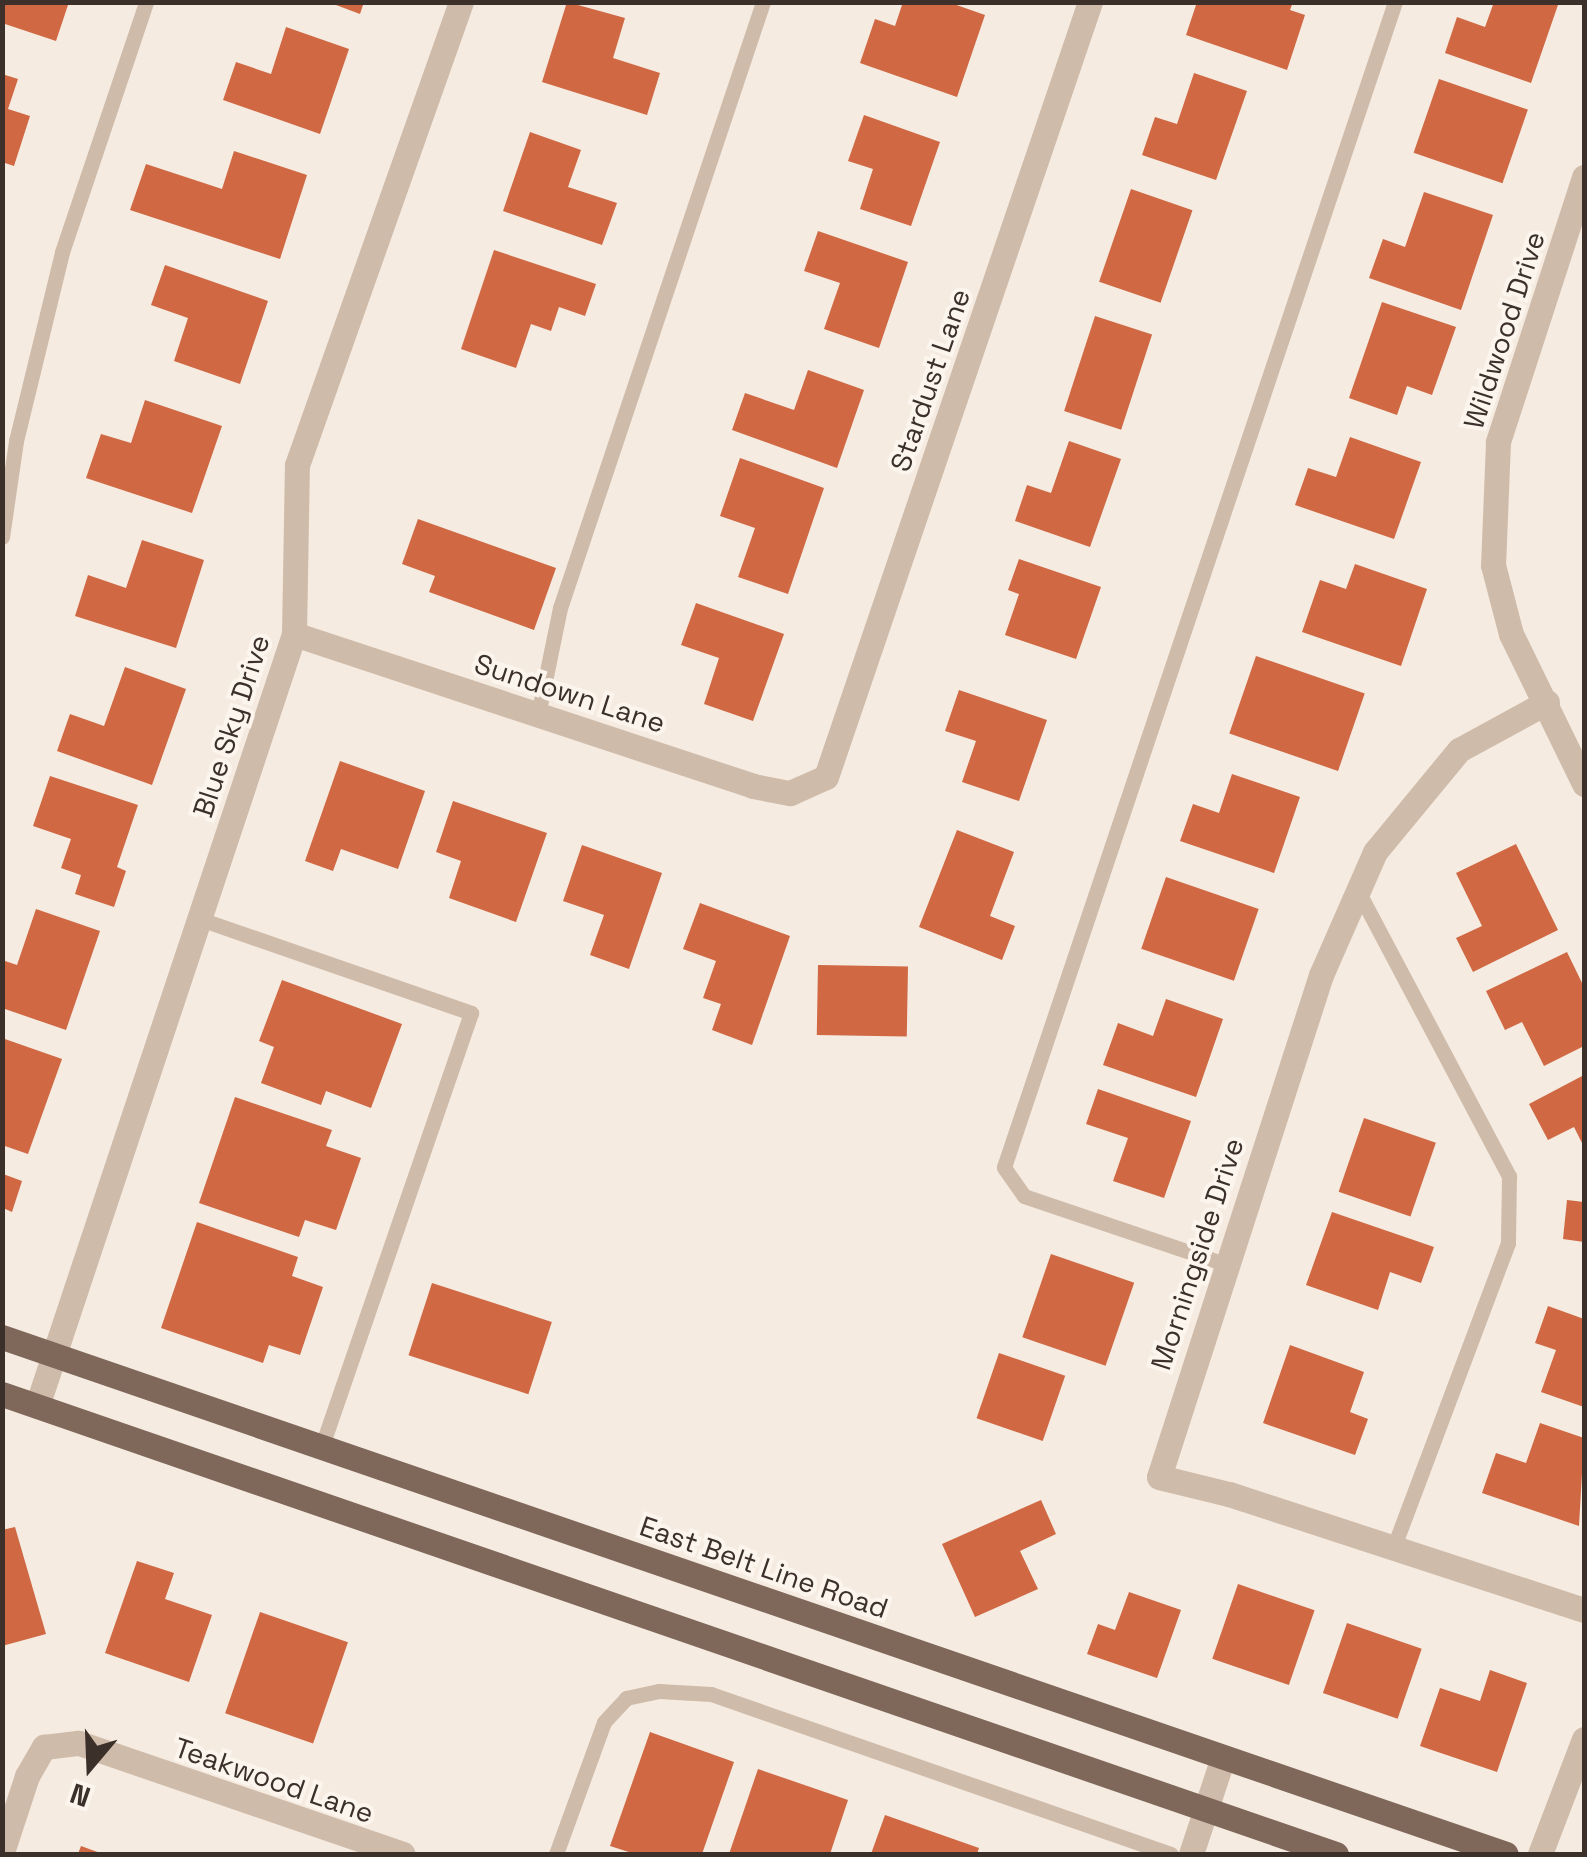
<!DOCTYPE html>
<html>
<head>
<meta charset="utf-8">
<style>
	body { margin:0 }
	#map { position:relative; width:1587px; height:1857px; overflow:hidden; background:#f5ebe0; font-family:"Space Grotesk",sans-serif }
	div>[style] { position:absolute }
	.building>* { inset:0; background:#cf6843; transform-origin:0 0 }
	.lane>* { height:15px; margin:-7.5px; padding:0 7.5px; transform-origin:7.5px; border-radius:7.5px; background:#cfbbaa }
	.street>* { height:25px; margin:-12.5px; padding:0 12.5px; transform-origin:12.5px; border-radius:12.5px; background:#cfbbaa }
	.primary>* { height:25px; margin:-12.5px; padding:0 12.5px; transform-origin:12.5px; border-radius:12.5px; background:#7f675a }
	span { translate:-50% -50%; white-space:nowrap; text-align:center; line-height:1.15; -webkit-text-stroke:8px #fcf5ed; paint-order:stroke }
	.street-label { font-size:28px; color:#3c302a }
	.frame { position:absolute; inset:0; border:5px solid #3c302a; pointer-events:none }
	.north { position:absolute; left:40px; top:1717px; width:100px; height:100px; -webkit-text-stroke:8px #fcf5ed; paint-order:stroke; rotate:199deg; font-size:28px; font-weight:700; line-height:40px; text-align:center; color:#3c302a }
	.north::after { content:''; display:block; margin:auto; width:35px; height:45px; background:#3c302a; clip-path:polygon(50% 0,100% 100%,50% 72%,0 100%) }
</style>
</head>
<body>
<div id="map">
	<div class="building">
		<div style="clip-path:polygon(2px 2px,69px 2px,56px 41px,2px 23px)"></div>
		<div style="clip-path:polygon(328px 2px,364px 2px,360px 14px)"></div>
		<div style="clip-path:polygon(567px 2px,625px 18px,613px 58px,660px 73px,647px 115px,542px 82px)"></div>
		<div style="clip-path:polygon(903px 2px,948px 2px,985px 15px,957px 97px,860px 63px,875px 19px,895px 26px)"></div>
		<div style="clip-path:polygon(1197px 2px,1293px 2px,1290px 10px,1305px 15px,1287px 70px,1186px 35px)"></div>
		<div style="clip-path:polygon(1494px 2px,1559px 2px,1531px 83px,1445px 53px,1457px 17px,1485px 27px)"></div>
		<div style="clip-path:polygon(286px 27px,349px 49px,320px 134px,223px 100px,236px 62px,271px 74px)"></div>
		<div style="clip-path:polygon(1194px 73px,1247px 91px,1216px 180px,1142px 155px,1155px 117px,1177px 124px)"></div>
		<div style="clip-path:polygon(2px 74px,18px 79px,8px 109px,30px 116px,14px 166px,2px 162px)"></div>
		<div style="left:1439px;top:79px;width:94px;height:78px;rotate:19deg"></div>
		<div style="clip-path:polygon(864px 115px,940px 142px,911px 226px,860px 209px,873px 169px,848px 161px)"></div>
		<div style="clip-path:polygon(530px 132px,581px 150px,568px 187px,617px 203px,602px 245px,503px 211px)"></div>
		<div style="clip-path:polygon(234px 151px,307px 175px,280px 259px,130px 210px,146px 164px,222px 189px)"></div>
		<div style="left:1131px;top:189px;width:65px;height:98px;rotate:19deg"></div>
		<div style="clip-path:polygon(1424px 192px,1493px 215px,1461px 310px,1369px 278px,1383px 239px,1405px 247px)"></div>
		<div style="clip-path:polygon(818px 231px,908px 262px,879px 348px,824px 329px,840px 283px,804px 271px)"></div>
		<div style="clip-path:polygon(494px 250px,596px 284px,585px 316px,559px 307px,551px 331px,531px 324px,516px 368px,461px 349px)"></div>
		<div style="clip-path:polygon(165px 265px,268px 301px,240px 384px,174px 361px,188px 318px,151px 305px)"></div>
		<div style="clip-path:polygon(1382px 302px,1456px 327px,1432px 395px,1407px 386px,1397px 415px,1349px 398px)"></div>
		<div style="left:1095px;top:316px;width:60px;height:100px;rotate:18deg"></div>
		<div style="clip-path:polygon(808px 370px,864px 390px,837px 468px,732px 430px,745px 393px,794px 410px)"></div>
		<div style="clip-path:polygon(145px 400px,222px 426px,192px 513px,86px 478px,101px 434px,131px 443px)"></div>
		<div style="clip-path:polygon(1350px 437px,1421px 462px,1394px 539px,1295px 505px,1308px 468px,1336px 477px)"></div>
		<div style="clip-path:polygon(1069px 441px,1121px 459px,1090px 547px,1015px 521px,1027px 485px,1051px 493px)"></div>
		<div style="clip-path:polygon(740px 458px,824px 488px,788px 594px,738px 577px,755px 528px,720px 516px)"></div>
		<div style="clip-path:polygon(418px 519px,556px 568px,534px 630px,429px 592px,435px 576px,402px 564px)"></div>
		<div style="clip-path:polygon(142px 540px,204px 560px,176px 648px,75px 616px,88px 575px,126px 588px)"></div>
		<div style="clip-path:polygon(1019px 559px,1101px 587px,1076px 659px,1005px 635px,1019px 594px,1008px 590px)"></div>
		<div style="clip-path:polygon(1355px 564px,1427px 589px,1401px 666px,1302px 632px,1320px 580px,1346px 589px)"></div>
		<div style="clip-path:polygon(696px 603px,784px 634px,753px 721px,704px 704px,719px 658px,681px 645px)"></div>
		<div style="left:1256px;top:656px;width:115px;height:82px;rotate:19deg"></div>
		<div style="clip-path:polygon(125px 667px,186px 689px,152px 785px,57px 751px,70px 714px,104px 726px)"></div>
		<div style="clip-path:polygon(959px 690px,1047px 720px,1019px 801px,962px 782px,976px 741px,945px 731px)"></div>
		<div style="clip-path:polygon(340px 761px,425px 791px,398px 869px,341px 849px,333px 871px,305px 861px)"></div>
		<div style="clip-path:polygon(1232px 774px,1300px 797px,1274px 873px,1180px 841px,1193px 804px,1219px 813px)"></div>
		<div style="clip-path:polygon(50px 776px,138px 805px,117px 867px,126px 871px,114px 907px,75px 894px,81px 875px,61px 868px,71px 839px,33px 826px)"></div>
		<div style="clip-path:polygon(453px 801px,547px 833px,516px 922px,449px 898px,461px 861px,436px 852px)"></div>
		<div style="clip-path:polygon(957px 830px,1014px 852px,990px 916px,1015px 926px,1002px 960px,919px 927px)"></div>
		<div style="clip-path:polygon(1516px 844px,1558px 930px,1473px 972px,1456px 938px,1482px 926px,1456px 873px)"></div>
		<div style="clip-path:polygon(582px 845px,662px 873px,629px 969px,590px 955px,604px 915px,563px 901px)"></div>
		<div style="left:1166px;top:877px;width:98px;height:76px;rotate:19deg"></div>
		<div style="clip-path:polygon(700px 903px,790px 936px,752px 1045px,712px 1030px,721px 1004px,703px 998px,716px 961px,683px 949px)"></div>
		<div style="clip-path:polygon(36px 909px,100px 931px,66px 1030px,2px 1008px,2px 960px,17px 965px)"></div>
		<div style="clip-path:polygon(1567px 952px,1584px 987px,1584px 1046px,1544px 1066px,1522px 1022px,1505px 1030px,1486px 991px)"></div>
		<div style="left:818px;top:965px;width:90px;height:70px;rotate:1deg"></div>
		<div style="clip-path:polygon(282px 980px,402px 1024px,371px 1108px,326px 1091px,321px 1105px,261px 1083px,274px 1047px,259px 1041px)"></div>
		<div style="clip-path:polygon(1166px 999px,1223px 1019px,1196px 1097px,1103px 1065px,1118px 1023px,1153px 1036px)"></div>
		<div style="clip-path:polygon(2px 1038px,62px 1059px,28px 1154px,2px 1145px)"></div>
		<div style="clip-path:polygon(1584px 1075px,1584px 1147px,1574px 1127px,1548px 1140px,1529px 1104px)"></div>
		<div style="clip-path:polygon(1098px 1089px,1191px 1121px,1164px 1198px,1113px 1181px,1128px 1138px,1086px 1124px)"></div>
		<div style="clip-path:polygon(235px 1097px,332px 1130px,326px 1146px,361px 1158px,336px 1230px,305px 1220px,299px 1237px,199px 1203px)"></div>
		<div style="left:1364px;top:1118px;width:76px;height:78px;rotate:19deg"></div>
		<div style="clip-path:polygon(3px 1174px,22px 1181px,12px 1212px,3px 1208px)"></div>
		<div style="clip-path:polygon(1567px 1200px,1584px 1202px,1584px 1242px,1563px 1239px)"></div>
		<div style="clip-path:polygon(1332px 1212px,1434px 1247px,1421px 1283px,1390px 1272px,1378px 1310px,1306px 1285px)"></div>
		<div style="clip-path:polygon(197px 1222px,298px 1257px,292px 1276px,323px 1287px,300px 1355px,269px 1345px,263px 1363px,161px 1328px)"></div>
		<div style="left:1051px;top:1254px;width:88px;height:88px;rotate:19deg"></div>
		<div style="left:432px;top:1283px;width:126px;height:76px;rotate:18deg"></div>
		<div style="clip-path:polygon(1548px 1306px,1584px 1319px,1584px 1407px,1541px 1392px,1556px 1350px,1535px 1343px)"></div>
		<div style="clip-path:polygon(1290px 1345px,1364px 1372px,1350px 1412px,1368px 1419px,1355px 1455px,1263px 1423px)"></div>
		<div style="left:999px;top:1353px;width:70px;height:69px;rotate:19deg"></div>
		<div style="clip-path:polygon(1540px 1423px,1584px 1438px,1579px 1526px,1482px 1493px,1496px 1453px,1526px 1463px)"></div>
		<div style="clip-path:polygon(1041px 1500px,1056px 1534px,1020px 1551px,1038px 1589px,975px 1617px,942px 1544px)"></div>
		<div style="clip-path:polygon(15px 1527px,46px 1634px,2px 1646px,2px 1530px)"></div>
		<div style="clip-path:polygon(137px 1561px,174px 1573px,165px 1599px,212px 1615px,189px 1682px,105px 1653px)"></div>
		<div style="left:1238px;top:1584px;width:81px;height:79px;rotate:19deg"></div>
		<div style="clip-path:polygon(1129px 1592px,1181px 1610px,1157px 1678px,1087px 1654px,1098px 1624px,1115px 1630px)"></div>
		<div style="left:260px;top:1612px;width:93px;height:107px;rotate:19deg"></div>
		<div style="left:1347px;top:1623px;width:79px;height:74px;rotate:19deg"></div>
		<div style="clip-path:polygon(1490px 1670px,1527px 1683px,1497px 1772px,1420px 1746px,1440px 1688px,1480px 1701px)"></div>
		<div style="clip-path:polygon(650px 1732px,734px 1762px,702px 1854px,635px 1854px,610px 1846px)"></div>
		<div style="clip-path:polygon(758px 1769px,848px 1800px,830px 1854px,729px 1854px)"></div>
		<div style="clip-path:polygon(885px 1815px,979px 1848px,977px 1854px,871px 1854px)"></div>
		<div style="clip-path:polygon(81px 1846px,103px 1854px,78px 1854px)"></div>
	</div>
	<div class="lane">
		<div style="left:2px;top:537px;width:97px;rotate:-81.7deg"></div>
		<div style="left:16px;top:441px;width:195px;rotate:-76.3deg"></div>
		<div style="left:62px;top:252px;width:264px;rotate:-71.4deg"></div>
		<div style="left:538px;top:715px;width:109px;rotate:-78.4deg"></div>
		<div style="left:560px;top:608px;width:639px;rotate:-71.48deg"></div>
		<div style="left:1358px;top:891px;width:323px;rotate:62.1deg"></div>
		<div style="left:1509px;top:1176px;width:67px;rotate:90.9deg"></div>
		<div style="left:1508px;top:1243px;width:325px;rotate:110.6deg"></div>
		<div style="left:200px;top:919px;width:287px;rotate:19.1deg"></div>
		<div style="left:471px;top:1013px;width:458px;rotate:109deg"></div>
		<div style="left:1225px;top:1264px;width:212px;rotate:-161.3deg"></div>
		<div style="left:1024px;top:1196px;width:35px;rotate:-125deg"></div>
		<div style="left:1004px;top:1167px;width:1229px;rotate:-71.45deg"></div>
		<div style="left:556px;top:1854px;width:140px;rotate:-70deg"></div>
		<div style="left:604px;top:1722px;width:33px;rotate:-47deg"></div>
		<div style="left:626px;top:1698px;width:34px;rotate:-12deg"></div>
		<div style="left:659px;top:1691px;width:52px;rotate:3.3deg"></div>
		<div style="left:711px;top:1694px;width:487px;rotate:19.2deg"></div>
	</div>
	<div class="street">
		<div style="left:1584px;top:177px;width:279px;rotate:108deg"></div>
		<div style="left:1498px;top:442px;width:123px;rotate:92.3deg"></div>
		<div style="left:1493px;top:565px;width:71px;rotate:75.4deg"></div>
		<div style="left:1511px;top:634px;width:167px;rotate:64deg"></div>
		<div style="left:294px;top:634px;width:484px;rotate:18.3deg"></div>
		<div style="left:753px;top:786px;width:38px;rotate:11deg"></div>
		<div style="left:790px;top:793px;width:39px;rotate:-24deg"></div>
		<div style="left:826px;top:777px;width:819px;rotate:-71.19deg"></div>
		<div style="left:1547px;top:702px;width:100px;rotate:151.4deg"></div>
		<div style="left:1459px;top:750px;width:132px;rotate:129.5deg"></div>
		<div style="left:1375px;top:852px;width:134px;rotate:113.7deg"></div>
		<div style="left:1321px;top:975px;width:527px;rotate:107.89deg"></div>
		<div style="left:1159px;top:1477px;width:72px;rotate:13.7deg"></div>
		<div style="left:1229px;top:1494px;width:373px;rotate:18.1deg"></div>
		<div style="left:37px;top:1406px;width:814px;rotate:-71.59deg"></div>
		<div style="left:294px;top:634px;width:169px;rotate:-89deg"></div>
		<div style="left:297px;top:465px;width:491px;rotate:-70.5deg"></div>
		<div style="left:2px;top:1852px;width:80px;rotate:-71.8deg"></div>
		<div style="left:27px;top:1776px;width:34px;rotate:-60deg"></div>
		<div style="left:44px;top:1747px;width:35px;rotate:-7deg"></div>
		<div style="left:79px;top:1743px;width:342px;rotate:18.9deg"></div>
		<div style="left:1191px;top:1854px;width:102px;rotate:-71.7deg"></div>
		<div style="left:1540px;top:1854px;width:123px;rotate:-69.1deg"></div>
	</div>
	<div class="primary">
		<div style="left:2px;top:1337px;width:1590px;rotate:18.97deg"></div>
		<div style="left:2px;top:1394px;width:1411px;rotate:19.03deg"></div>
	</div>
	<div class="street-label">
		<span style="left:1504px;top:330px;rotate:-72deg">Wildwood Drive</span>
		<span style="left:930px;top:380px;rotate:-71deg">Stardust Lane</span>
		<span style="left:570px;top:693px;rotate:18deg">Sundown Lane</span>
		<span style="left:231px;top:726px;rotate:-72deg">Blue Sky Drive</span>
		<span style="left:1197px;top:1254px;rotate:-72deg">Morningside Drive</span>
		<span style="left:764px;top:1567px;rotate:19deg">East Belt Line Road</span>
		<span style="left:274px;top:1780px;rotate:19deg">Teakwood Lane</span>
	</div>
	<div class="frame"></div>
	<div class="north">N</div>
</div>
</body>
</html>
